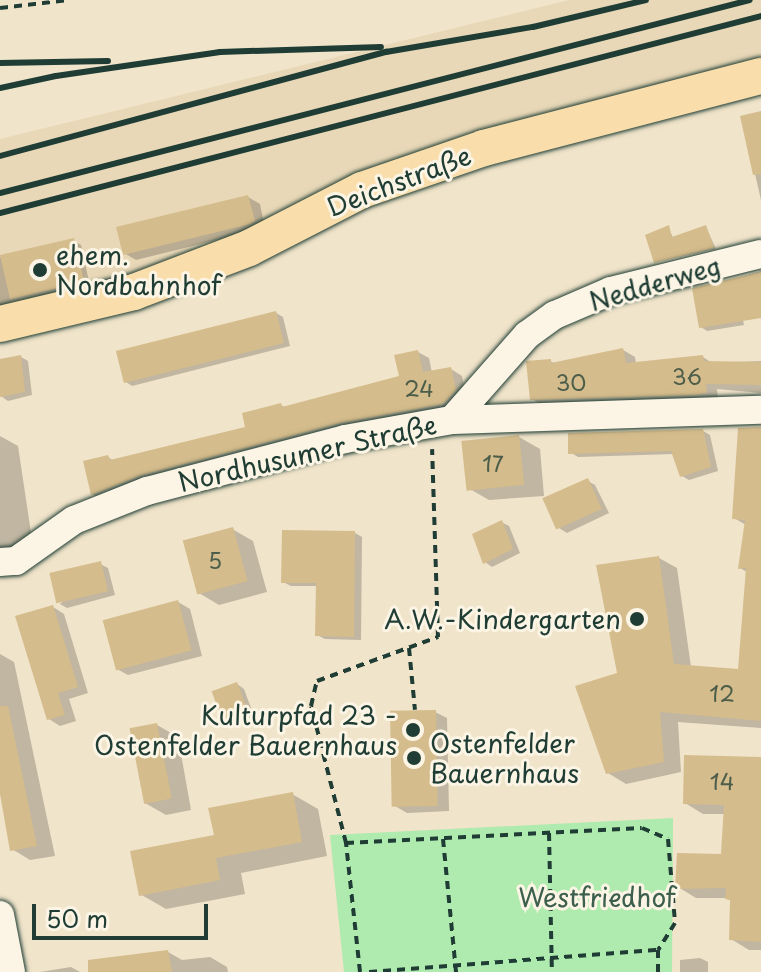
<!DOCTYPE html>
<html>
<head>
<meta charset="utf-8">
<style>
	body { margin:0 }
	#map { position:relative; width:761px; height:972px; overflow:hidden; background:#f0e4ca; font-family:"Playpen Sans",sans-serif }
	div>[style] { position:absolute }
	.built>* { inset:0; background:#e8d8b7 }
	.green>* { inset:0; background:#afeaaf }
	.shadow>* { inset:0; background:#0003 }
	.building>* { inset:0; background:#d5bc8c; transform-origin:0 0 }
	.path>* { height:4px; margin-top:-2px; transform-origin:0; background:repeating-linear-gradient(90deg,#1f3d34 0 8px,transparent 0 14px) }
	.roads { filter:drop-shadow(0 0 2px #1f3d34) drop-shadow(0 0 2px #1f3d34) }
	.minor>* { height:28px; margin:-14px; padding:0 14px; transform-origin:14px; border-radius:14px; background:#fcf5e5 }
	.major>* { height:36px; margin:-18px; padding:0 18px; transform-origin:18px; border-radius:18px; background:#f9ddab }
	.rail>* { height:6px; margin:-3px; padding:0 3px; transform-origin:3px; border-radius:3px; background:#1f3d34 }
	.dots>* { width:22px; height:22px; translate:-50% -50%; box-sizing:border-box; border:4px solid #fcf5e5; border-radius:50% }
	span { translate:-50% -50%; white-space:nowrap; text-align:center; line-height:1.15; -webkit-text-stroke:6px #fcf5e5; paint-order:stroke }
	.number-label { font-size:22px; color:#4c5d4a }
	.number-label span { -webkit-text-stroke-width:0 }
	.street-label { font-size:26px; color:#1f3d34 }
	.poi-label { font-size:26px; color:#1f3d34 }
	.left { translate:0 -50%; text-align:left }
	.right { translate:-100% -50%; text-align:right }
	.park-label { font-size:26px; color:#3c604d }
	.scale { position:absolute; left:32px; top:904px; width:176px; height:36px; box-sizing:border-box; border:4px solid #1f3d34; border-top:0; padding-left:10px; font-size:24px; line-height:28px; white-space:nowrap; color:#1f3d34; -webkit-text-stroke:6px #fcf5e5; paint-order:stroke }
</style>
</head>
<body>
<div id="map">
	<div class="built">
		<div style="clip-path:polygon(569px 0,761px 0,761px 62px,129px 281px,0 310px,0 139px)"></div>
	</div>
	<div class="green">
		<div style="clip-path:polygon(673px 818px,672px 972px,344px 972px,330px 835px)"></div>
	</div>
	<div class="shadow">
		<div style="clip-path:polygon(761px 113px,761px 200px,742px 117px)"></div>
		<div style="clip-path:polygon(248px 197px,260px 204px,265px 228px,136px 260px,124px 253px)"></div>
		<div style="clip-path:polygon(706px 227px,716px 249px,656px 262px,668px 228px,674px 239px)"></div>
		<div style="clip-path:polygon(73px 240px,81px 245px,90px 286px,0 308px,0 257px)"></div>
		<div style="clip-path:polygon(761px 271px,761px 298px,739px 302px,744px 325px,707px 331px,701px 327px,695px 290px)"></div>
		<div style="clip-path:polygon(276px 313px,283px 317px,290px 346px,132px 386px,126px 382px)"></div>
		<div style="clip-path:polygon(623px 350px,635px 357px,636px 364px,703px 357px,712px 363px,761px 361px,761px 393px,717px 389px,718px 398px,544px 406px,532px 399px,550px 361px,556px 364px)"></div>
		<div style="clip-path:polygon(418px 352px,429px 358px,432px 373px,451px 369px,462px 376px,466px 397px,451px 410px,103px 500px,92px 494px,108px 457px,114px 461px,248px 428px,281px 405px,286px 408px,401px 378px)"></div>
		<div style="clip-path:polygon(21px 357px,28px 361px,32px 395px,8px 401px,1px 396px,0 361px)"></div>
		<div style="clip-path:polygon(761px 429px,761px 728px,678px 722px,681px 772px,626px 784px,608px 773px,619px 675px,659px 558px,677px 568px,691px 667px,740px 671px,747px 572px,740px 568px,746px 525px,734px 518px)"></div>
		<div style="clip-path:polygon(703px 431px,710px 435px,718px 471px,689px 480px,682px 476px,674px 454px,578px 457px,570px 452px)"></div>
		<div style="clip-path:polygon(0 436px,18px 446px,33px 546px,0 553px)"></div>
		<div style="clip-path:polygon(519px 437px,540px 449px,544px 496px,489px 500px,468px 488px)"></div>
		<div style="clip-path:polygon(588px 481px,595px 485px,609px 513px,567px 533px,559px 528px)"></div>
		<div style="clip-path:polygon(501px 522px,509px 526px,520px 553px,492px 567px,485px 562px)"></div>
		<div style="clip-path:polygon(232px 529px,253px 541px,267px 592px,219px 605px,199px 593px)"></div>
		<div style="clip-path:polygon(355px 533px,362px 537px,361px 640px,325px 639px,317px 635px,318px 586px,291px 586px,283px 582px)"></div>
		<div style="clip-path:polygon(100px 564px,108px 568px,115px 595px,67px 608px,60px 604px)"></div>
		<div style="clip-path:polygon(178px 602px,190px 609px,202px 656px,128px 675px,117px 669px)"></div>
		<div style="clip-path:polygon(53px 607px,64px 614px,88px 693px,69px 699px,76px 721px,60px 726px,49px 719px)"></div>
		<div style="clip-path:polygon(0 654px,14px 662px,55px 856px,30px 860px,12px 849px,0 790px)"></div>
		<div style="clip-path:polygon(237px 684px,244px 689px,254px 716px,232px 724px,224px 720px)"></div>
		<div style="clip-path:polygon(435px 712px,447px 718px,449px 811px,407px 813px,395px 806px)"></div>
		<div style="clip-path:polygon(157px 725px,178px 737px,191px 810px,166px 815px,145px 803px)"></div>
		<div style="clip-path:polygon(761px 759px,761px 950px,749px 950px,731px 939px,732px 901px,726px 898px,696px 898px,678px 887px,723px 856px,725px 814px,703px 814px,685px 803px)"></div>
		<div style="clip-path:polygon(292px 794px,318px 809px,327px 856px,241px 873px,245px 894px,166px 909px,140px 894px,216px 837px)"></div>
		<div style="clip-path:polygon(168px 952px,182px 960px,210px 957px,227px 967px,228px 972px,98px 972px)"></div>
		<div style="clip-path:polygon(700px 958px,708px 962px,708px 972px,680px 972px,680px 960px)"></div>
		<div style="clip-path:polygon(71px 967px,80px 972px,40px 972px)"></div>
	</div>
	<div class="building">
		<div style="clip-path:polygon(761px 111px,761px 174px,753px 175px,740px 116px)"></div>
		<div style="clip-path:polygon(248px 195px,255px 221px,250px 224px,123px 255px,116px 227px)"></div>
		<div style="clip-path:polygon(669px 225px,672px 237px,706px 225px,714px 248px,654px 263px,645px 235px)"></div>
		<div style="left:74px;top:238px;width:45px;height:76px;rotate:77deg"></div>
		<div style="clip-path:polygon(761px 272px,761px 318px,699px 328px,692px 288px)"></div>
		<div style="left:276px;top:311px;width:33px;height:165px;rotate:76deg"></div>
		<div style="clip-path:polygon(623px 348px,626px 363px,703px 355px,704px 361px,761px 362px,761px 385px,706px 384px,707px 393px,696px 395px,530px 400px,526px 361px,551px 359px,551px 363px)"></div>
		<div style="clip-path:polygon(418px 350px,423px 372px,451px 367px,456px 390px,443px 404px,341px 423px,142px 475px,91px 495px,83px 461px,108px 455px,110px 460px,245px 427px,242px 413px,281px 403px,282px 407px,399px 376px,394px 355px)"></div>
		<div style="clip-path:polygon(21px 355px,25px 392px,0 397px,0 359px)"></div>
		<div style="clip-path:polygon(761px 427px,761px 721px,660px 712px,664px 762px,606px 774px,575px 686px,617px 673px,596px 565px,659px 556px,674px 664px,738px 669px,746px 568px,738px 569px,745px 520px,732px 519px,738px 428px)"></div>
		<div style="clip-path:polygon(703px 429px,711px 467px,680px 477px,671px 451px,568px 454px,568px 433px)"></div>
		<div style="left:519px;top:435px;width:50px;height:58px;rotate:84deg"></div>
		<div style="left:588px;top:478px;width:34px;height:50px;rotate:66deg"></div>
		<div style="clip-path:polygon(502px 520px,513px 549px,483px 564px,472px 534px)"></div>
		<div style="left:233px;top:527px;width:56px;height:52px;rotate:75deg"></div>
		<div style="clip-path:polygon(282px 530px,355px 531px,354px 637px,315px 636px,316px 583px,281px 583px)"></div>
		<div style="left:101px;top:561px;width:31px;height:53px;rotate:77deg"></div>
		<div style="left:178px;top:600px;width:52px;height:78px;rotate:75deg"></div>
		<div style="clip-path:polygon(53px 605px,78px 687px,58px 693px,65px 715px,47px 720px,15px 616px)"></div>
		<div style="left:237px;top:682px;width:32px;height:27px;rotate:70deg"></div>
		<div style="clip-path:polygon(0 706px,8px 706px,37px 846px,10px 851px,0 794px)"></div>
		<div style="left:436px;top:710px;width:96px;height:46px;rotate:89deg"></div>
		<div style="left:157px;top:723px;width:77px;height:28px;rotate:79deg"></div>
		<div style="clip-path:polygon(684px 755px,761px 757px,761px 942px,729px 940px,730px 900px,725px 899px,726px 888px,675px 889px,677px 853px,721px 854px,724px 805px,683px 804px)"></div>
		<div style="clip-path:polygon(293px 792px,302px 842px,216px 858px,220px 880px,139px 896px,130px 851px,214px 835px,208px 808px)"></div>
		<div style="clip-path:polygon(168px 950px,172px 972px,88px 972px,88px 960px)"></div>
	</div>
	<div class="path">
		<div style="left:0;top:8px;width:69px;rotate:-6.6deg"></div>
		<div style="left:409px;top:648px;width:62px;rotate:84.5deg"></div>
		<div style="left:549px;top:833px;width:139px;rotate:88.8deg"></div>
		<div style="left:443px;top:839px;width:134px;rotate:84.4deg"></div>
		<div style="left:346px;top:843px;width:296px;rotate:-2.9deg"></div>
		<div style="left:642px;top:828px;width:28px;rotate:23deg"></div>
		<div style="left:668px;top:839px;width:84px;rotate:85.2deg"></div>
		<div style="left:675px;top:923px;width:32px;rotate:122deg"></div>
		<div style="left:658px;top:950px;width:22px;rotate:90deg"></div>
		<div style="left:360px;top:972px;width:130px;rotate:-96.2deg"></div>
		<div style="left:346px;top:843px;width:141px;rotate:-104.3deg"></div>
		<div style="left:311px;top:706px;width:26px;rotate:-77deg"></div>
		<div style="left:317px;top:681px;width:129px;rotate:-20deg"></div>
		<div style="left:438px;top:637px;width:188px;rotate:-91.8deg"></div>
		<div style="left:369px;top:972px;width:290px;rotate:-4.4deg"></div>
	</div>
	<div class="roads">
		<div class="minor">
			<div style="left:452px;top:420px;width:113px;rotate:-48.6deg"></div>
			<div style="left:527px;top:335px;width:34px;rotate:-36deg"></div>
			<div style="left:555px;top:315px;width:61px;rotate:-23.2deg"></div>
			<div style="left:611px;top:291px;width:154px;rotate:-13.9deg"></div>
			<div style="left:0;top:562px;width:16px;rotate:-4deg"></div>
			<div style="left:16px;top:561px;width:71px;rotate:-35.3deg"></div>
			<div style="left:74px;top:520px;width:79px;rotate:-21.7deg"></div>
			<div style="left:147px;top:491px;width:205px;rotate:-14.7deg"></div>
			<div style="left:345px;top:439px;width:109px;rotate:-10.1deg"></div>
			<div style="left:452px;top:420px;width:309px;rotate:-1.9deg"></div>
			<div style="left:0;top:915px;width:58px;rotate:79.1deg"></div>
		</div>
		<div class="major">
			<div style="left:0;top:324px;width:138px;rotate:-13.4deg"></div>
			<div style="left:134px;top:292px;width:123px;rotate:-20.9deg"></div>
			<div style="left:249px;top:248px;width:127px;rotate:-27.2deg"></div>
			<div style="left:362px;top:190px;width:129px;rotate:-19deg"></div>
			<div style="left:484px;top:148px;width:286px;rotate:-14.6deg"></div>
		</div>
	</div>
	<div class="rail">
		<div style="left:0;top:63px;width:108px;rotate:-1.1deg"></div>
		<div style="left:0;top:88px;width:57px;rotate:-12.1deg"></div>
		<div style="left:56px;top:76px;width:166px;rotate:-8.3deg"></div>
		<div style="left:220px;top:52px;width:161px;rotate:-1.8deg"></div>
		<div style="left:0;top:156px;width:400px;rotate:-15.1deg"></div>
		<div style="left:386px;top:52px;width:149px;rotate:-9.7deg"></div>
		<div style="left:533px;top:27px;width:116px;rotate:-13.4deg"></div>
		<div style="left:0;top:193px;width:774px;rotate:-14.43deg"></div>
		<div style="left:0;top:213px;width:786px;rotate:-14.51deg"></div>
	</div>
	<div class="dots">
		<div style="left:40px;top:270px;background:#1f3d34"></div>
		<div style="left:637px;top:619px;background:#1f3d34"></div>
		<div style="left:413px;top:730px;background:#1f3d34"></div>
		<div style="left:414px;top:758px;background:#1f3d34"></div>
	</div>
	<div class="number-label">
		<span style="left:687px;top:376px">36</span>
		<span style="left:571px;top:382px">30</span>
		<span style="left:419px;top:388px">24</span>
		<span style="left:493px;top:463px">17</span>
		<span style="left:215px;top:560px">5</span>
		<span style="left:722px;top:693px">12</span>
		<span style="left:722px;top:781px">14</span>
	</div>
	<div class="street-label">
		<span style="left:399px;top:181px;rotate:-21deg">Deichstraße</span>
		<span style="left:655px;top:283px;rotate:-16deg">Nedderweg</span>
		<span style="left:307px;top:453px;rotate:-13deg">Nordhusumer Straße</span>
	</div>
	<div class="poi-label">
		<span class="left" style="left:56px;top:270px">ehem.<br>Nordbahnhof</span>
		<span class="right" style="left:621px;top:619px">A.W.-Kindergarten</span>
		<span class="right" style="left:397px;top:730px">Kulturpfad 23 -<br>Ostenfelder Bauernhaus</span>
		<span class="left" style="left:430px;top:758px">Ostenfelder<br>Bauernhaus</span>
	</div>
	<div class="park-label">
		<span style="left:597px;top:897px">Westfriedhof</span>
	</div>
	<div class="scale">50 m</div>
</div>
</body>
</html>
